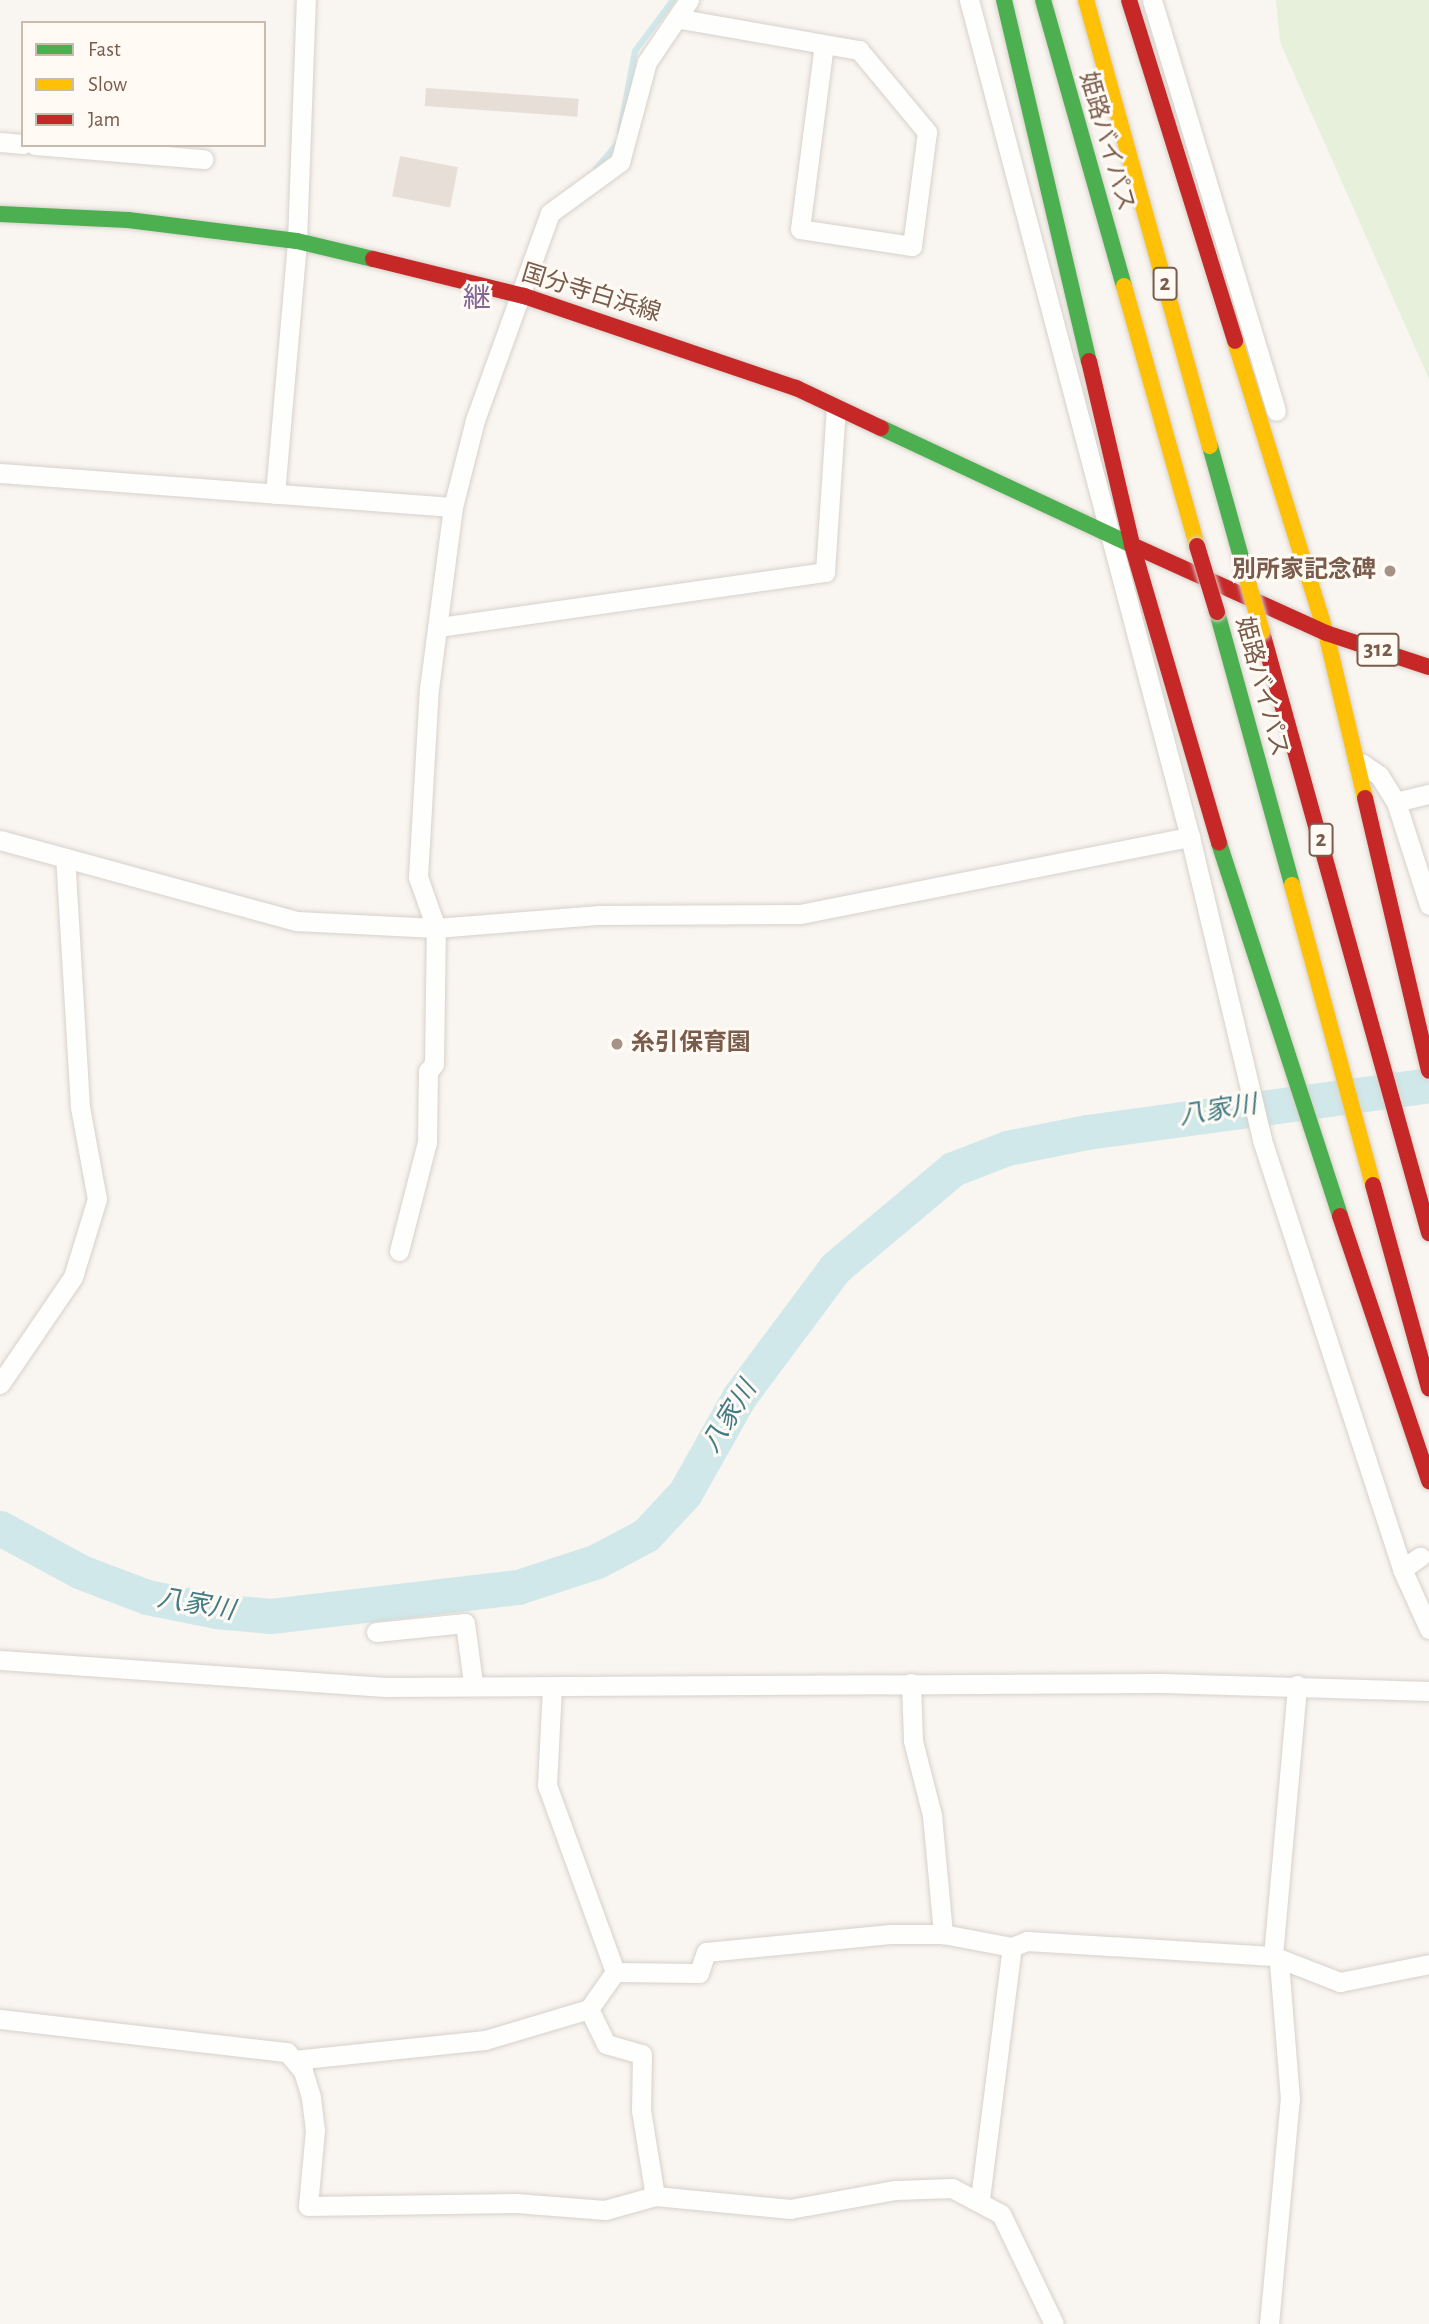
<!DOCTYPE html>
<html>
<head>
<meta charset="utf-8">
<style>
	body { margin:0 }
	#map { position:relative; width:1429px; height:2324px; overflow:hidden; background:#f9f5f0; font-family:"Alegreya Sans","Noto Sans JP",sans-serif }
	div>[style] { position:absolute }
	.green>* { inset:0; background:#e7f0db }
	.stream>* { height:6px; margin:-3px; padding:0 3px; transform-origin:3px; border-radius:3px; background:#d0e8ea }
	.river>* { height:35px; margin:-17.5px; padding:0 17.5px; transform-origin:17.5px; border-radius:17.5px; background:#d0e8ea }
	.building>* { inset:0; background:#e6ded7; transform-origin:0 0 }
	.roads { filter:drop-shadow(0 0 2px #d7d1cb) drop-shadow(0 0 2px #d7d1cb) }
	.street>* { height:19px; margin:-9.5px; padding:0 9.5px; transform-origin:9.5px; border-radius:9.5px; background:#fefefd }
	.fast>* { height:16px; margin:-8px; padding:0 8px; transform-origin:8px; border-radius:8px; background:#4caf50 }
	.slow>* { height:16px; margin:-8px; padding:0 8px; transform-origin:8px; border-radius:8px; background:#ffc107 }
	.jam>* { height:16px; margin:-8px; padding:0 8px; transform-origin:8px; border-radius:8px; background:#c62828 }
	.bridges { filter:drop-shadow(0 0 2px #dad1cc) drop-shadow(0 0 2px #dad1cc) }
	.slow-bridge>* { height:16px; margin:-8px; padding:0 8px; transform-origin:8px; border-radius:8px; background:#ffc107 }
	.jam-bridge>* { height:16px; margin:-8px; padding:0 8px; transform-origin:8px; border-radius:8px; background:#c62828 }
	.dots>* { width:19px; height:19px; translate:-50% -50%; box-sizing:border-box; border:4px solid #fffaf3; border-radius:50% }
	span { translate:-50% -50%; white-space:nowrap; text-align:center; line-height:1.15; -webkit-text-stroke:6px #fffaf3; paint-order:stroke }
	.shield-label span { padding:2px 5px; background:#fffaf3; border:2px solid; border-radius:5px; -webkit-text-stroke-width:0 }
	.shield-label { font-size:23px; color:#7a5c4d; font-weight:700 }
	.street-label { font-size:24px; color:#7a5c4d }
	.poi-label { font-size:24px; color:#7a5c4d; font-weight:700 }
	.right { translate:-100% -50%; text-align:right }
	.left { translate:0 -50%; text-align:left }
	.water-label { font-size:26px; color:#437c86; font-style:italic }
	.quarter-label { font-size:28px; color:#846695 }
	.legend { position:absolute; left:21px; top:21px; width:245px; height:126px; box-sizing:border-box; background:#fffaf3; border:2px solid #cabbb1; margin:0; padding:9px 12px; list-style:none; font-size:21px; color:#7a5c4d }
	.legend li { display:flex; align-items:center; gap:14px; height:35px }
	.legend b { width:35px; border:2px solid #cabbb1 }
</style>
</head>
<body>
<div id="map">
	<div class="green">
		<div style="clip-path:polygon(1276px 0,1429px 0,1429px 379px,1280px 42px)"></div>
	</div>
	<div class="stream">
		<div style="left:620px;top:131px;width:81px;rotate:-79.4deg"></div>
		<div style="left:635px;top:51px;width:64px;rotate:-53.3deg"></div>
		<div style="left:596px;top:169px;width:31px;rotate:-50deg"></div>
	</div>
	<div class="river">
		<div style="left:0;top:1528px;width:92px;rotate:28.5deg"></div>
		<div style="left:81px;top:1572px;width:71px;rotate:20.7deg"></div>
		<div style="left:147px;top:1597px;width:70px;rotate:11.5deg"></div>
		<div style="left:216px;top:1611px;width:55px;rotate:5.2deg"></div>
		<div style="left:271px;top:1616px;width:249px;rotate:-6.7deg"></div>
		<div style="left:518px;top:1587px;width:83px;rotate:-18.2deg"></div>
		<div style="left:597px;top:1561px;width:55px;rotate:-28deg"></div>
		<div style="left:646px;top:1535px;width:57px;rotate:-47.1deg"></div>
		<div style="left:685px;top:1493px;width:110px;rotate:-60.6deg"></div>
		<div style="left:739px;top:1397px;width:161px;rotate:-53.3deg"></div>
		<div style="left:835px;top:1268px;width:154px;rotate:-40deg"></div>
		<div style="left:953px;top:1169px;width:58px;rotate:-21.3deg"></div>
		<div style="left:1007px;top:1148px;width:82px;rotate:-11.3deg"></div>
		<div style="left:1087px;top:1132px;width:345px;rotate:-7.8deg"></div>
	</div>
	<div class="building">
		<div style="left:426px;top:88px;width:153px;height:18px;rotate:4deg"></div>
		<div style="left:400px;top:156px;width:59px;height:41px;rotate:11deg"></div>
	</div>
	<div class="roads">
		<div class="street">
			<div style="left:969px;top:0;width:866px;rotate:75.21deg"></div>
			<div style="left:1190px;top:837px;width:311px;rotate:76.6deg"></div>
			<div style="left:1262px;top:1140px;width:451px;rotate:71.9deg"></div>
			<div style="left:1402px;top:1569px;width:66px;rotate:65.8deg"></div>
			<div style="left:1152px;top:0;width:429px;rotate:73.2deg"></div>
			<div style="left:681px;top:19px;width:181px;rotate:9.9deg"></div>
			<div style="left:859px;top:50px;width:107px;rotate:50.3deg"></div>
			<div style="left:927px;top:132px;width:115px;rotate:97.5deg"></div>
			<div style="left:912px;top:246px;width:113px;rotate:-171.4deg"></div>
			<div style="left:800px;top:229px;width:186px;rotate:-82.6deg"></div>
			<div style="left:0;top:142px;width:23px;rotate:5deg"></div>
			<div style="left:35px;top:145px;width:169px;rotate:4.8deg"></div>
			<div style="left:0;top:473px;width:454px;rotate:4.3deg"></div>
			<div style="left:275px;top:494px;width:254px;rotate:-85deg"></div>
			<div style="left:297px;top:241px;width:241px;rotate:-87.9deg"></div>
			<div style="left:439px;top:627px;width:390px;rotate:-8.1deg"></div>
			<div style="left:825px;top:572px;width:164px;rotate:-86.2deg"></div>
			<div style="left:1361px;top:763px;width:22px;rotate:34deg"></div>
			<div style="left:1379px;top:775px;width:32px;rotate:58deg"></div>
			<div style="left:1396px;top:802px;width:108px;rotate:72.2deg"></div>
			<div style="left:1396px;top:802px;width:34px;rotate:-14deg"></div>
			<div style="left:0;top:840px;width:307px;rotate:15.3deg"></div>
			<div style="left:296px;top:921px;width:140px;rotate:2.9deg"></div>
			<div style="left:436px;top:928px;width:164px;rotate:-4.6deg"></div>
			<div style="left:599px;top:915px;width:201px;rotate:-0.3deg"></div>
			<div style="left:800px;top:914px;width:398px;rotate:-11.2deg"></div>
			<div style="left:399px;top:1251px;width:113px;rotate:-75.6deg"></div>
			<div style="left:427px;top:1142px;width:71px;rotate:-89.2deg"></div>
			<div style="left:428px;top:1071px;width:9px;rotate:-49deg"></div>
			<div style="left:434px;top:1064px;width:136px;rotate:-89.2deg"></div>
			<div style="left:436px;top:928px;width:54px;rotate:-109.4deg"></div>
			<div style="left:418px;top:877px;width:188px;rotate:-86.7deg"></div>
			<div style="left:429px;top:689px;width:184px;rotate:-82.5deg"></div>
			<div style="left:453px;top:507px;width:90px;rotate:-75.8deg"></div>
			<div style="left:475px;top:420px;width:220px;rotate:-70.1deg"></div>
			<div style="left:550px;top:213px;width:87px;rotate:-36.1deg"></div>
			<div style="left:620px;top:162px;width:104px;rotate:-74.9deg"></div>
			<div style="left:647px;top:62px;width:75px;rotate:-55.9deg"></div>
			<div style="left:0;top:1384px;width:130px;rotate:-55.7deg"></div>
			<div style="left:73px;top:1277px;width:82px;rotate:-72.9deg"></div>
			<div style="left:97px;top:1199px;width:94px;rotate:-100.5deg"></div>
			<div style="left:80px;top:1107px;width:249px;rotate:-93.4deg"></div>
			<div style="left:1402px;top:1569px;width:22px;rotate:-34deg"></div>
			<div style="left:376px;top:1632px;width:89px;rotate:-5.8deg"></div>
			<div style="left:465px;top:1623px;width:61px;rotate:82.4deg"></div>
			<div style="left:0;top:1660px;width:387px;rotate:4deg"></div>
			<div style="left:386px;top:1687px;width:775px;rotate:-0.3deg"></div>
			<div style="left:1161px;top:1683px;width:268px;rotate:1.7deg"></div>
			<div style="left:911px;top:1683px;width:58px;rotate:88deg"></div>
			<div style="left:913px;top:1741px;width:76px;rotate:75.6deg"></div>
			<div style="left:932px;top:1815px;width:120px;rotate:84.7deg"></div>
			<div style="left:552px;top:1687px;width:98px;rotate:92.9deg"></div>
			<div style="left:547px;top:1785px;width:199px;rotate:70deg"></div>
			<div style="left:1273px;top:1956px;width:272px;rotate:-84.9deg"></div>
			<div style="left:615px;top:1972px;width:84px;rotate:0.7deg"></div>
			<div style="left:699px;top:1973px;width:22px;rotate:-72deg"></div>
			<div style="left:706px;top:1952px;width:185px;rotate:-5.6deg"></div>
			<div style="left:890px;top:1934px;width:53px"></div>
			<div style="left:943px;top:1934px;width:70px;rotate:10.7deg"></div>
			<div style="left:1012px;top:1947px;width:16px;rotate:-22deg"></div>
			<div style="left:1027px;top:1941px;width:246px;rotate:3.5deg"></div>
			<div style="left:1273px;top:1956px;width:72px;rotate:21.2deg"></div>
			<div style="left:1340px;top:1982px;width:91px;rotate:-11.4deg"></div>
			<div style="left:615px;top:1972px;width:45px;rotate:125.1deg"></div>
			<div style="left:589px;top:2009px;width:39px;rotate:64deg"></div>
			<div style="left:606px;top:2044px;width:37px;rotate:16deg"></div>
			<div style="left:642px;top:2054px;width:56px;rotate:91deg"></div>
			<div style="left:641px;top:2110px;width:87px;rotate:80.8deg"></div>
			<div style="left:0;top:2019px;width:289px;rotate:6.6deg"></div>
			<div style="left:287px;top:2052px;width:25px;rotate:50deg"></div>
			<div style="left:303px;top:2071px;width:28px;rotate:73deg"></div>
			<div style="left:311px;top:2098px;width:32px;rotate:83deg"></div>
			<div style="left:315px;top:2130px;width:76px;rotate:95.3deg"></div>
			<div style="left:308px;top:2206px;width:208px;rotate:-0.8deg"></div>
			<div style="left:516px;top:2203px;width:89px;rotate:4.5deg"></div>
			<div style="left:605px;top:2210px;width:52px;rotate:-15.6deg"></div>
			<div style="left:655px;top:2196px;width:136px;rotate:5.5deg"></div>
			<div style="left:790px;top:2209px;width:107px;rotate:-10.3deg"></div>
			<div style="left:895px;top:2190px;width:57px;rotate:-2deg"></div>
			<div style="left:952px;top:2188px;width:55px;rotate:28deg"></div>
			<div style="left:1001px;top:2214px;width:122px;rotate:64.3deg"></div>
			<div style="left:294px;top:2060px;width:192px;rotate:-6deg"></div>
			<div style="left:485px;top:2040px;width:109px;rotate:-16.6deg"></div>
			<div style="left:980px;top:2199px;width:254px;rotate:-82.8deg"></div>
			<div style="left:1269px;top:2324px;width:226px;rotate:-84.7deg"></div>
			<div style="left:1290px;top:2099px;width:137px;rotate:-94.6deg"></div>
		</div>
		<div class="fast">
			<div style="left:1004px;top:0;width:371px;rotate:76.8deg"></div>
			<div style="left:1043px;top:0;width:297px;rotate:74.2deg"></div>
			<div style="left:0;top:214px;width:128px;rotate:2.7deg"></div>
			<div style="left:128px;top:220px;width:170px;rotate:7.1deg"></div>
			<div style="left:297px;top:241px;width:78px;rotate:13.3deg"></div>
			<div style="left:881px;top:428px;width:277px;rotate:25deg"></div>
			<div style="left:1210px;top:446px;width:127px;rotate:74.4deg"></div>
			<div style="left:1217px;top:612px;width:283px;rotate:74.6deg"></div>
			<div style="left:1219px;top:843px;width:392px;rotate:72deg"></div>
		</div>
		<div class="slow">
			<div style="left:1086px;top:0;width:463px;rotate:74.5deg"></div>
			<div style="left:1124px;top:286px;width:270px;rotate:74.3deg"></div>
			<div style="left:1235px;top:341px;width:306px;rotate:72.7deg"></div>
			<div style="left:1326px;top:633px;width:170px;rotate:76.7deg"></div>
			<div style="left:1292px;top:885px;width:311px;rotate:74.9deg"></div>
		</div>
		<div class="jam">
			<div style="left:1129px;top:0;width:357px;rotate:72.7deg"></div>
			<div style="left:373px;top:259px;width:155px;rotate:13.8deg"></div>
			<div style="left:524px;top:296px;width:287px;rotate:18.7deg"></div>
			<div style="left:796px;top:388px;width:94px;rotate:25.2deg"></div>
			<div style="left:1089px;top:361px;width:189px;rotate:76.8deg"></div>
			<div style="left:1132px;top:545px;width:310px;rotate:73.7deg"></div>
			<div style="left:1132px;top:545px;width:213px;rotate:24.4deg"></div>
			<div style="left:1326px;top:633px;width:108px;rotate:18.3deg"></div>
			<div style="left:1262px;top:632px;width:624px;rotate:74.47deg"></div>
			<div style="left:1365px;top:798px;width:280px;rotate:76.8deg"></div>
			<div style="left:1373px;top:1185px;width:211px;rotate:74.6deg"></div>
			<div style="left:1340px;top:1216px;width:280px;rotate:71.4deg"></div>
		</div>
	</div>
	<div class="bridges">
		<div class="slow-bridge">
			<div style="left:1244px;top:568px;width:66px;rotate:74.3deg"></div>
		</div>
		<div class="jam-bridge">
			<div style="left:1197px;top:546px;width:69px;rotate:73.1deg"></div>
		</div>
	</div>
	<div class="dots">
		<div style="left:1390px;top:571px;background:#a69286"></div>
		<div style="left:617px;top:1044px;background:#a69286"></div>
	</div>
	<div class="shield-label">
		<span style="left:1165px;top:284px">2</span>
		<span style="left:1378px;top:650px">312</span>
		<span style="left:1321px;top:840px">2</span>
	</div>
	<div class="street-label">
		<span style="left:1106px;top:142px;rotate:74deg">姫路バイパス</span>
		<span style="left:591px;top:294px;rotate:17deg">国分寺白浜線</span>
		<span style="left:1261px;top:687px;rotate:75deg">姫路バイパス</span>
	</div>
	<div class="poi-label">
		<span class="right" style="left:1376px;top:571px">別所家記念碑</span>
		<span class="left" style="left:631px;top:1044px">糸引保育園</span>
	</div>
	<div class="water-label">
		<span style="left:1218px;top:1111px;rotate:-9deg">八家川</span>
		<span style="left:730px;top:1417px;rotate:-58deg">八家川</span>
		<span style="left:196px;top:1605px;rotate:10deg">八家川</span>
	</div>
	<div class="quarter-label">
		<span style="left:477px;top:299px">継</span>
	</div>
	<ul class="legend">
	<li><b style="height:9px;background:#4caf50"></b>Fast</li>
	<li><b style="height:9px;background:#ffc107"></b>Slow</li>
	<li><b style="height:9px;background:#c62828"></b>Jam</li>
	</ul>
</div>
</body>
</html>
